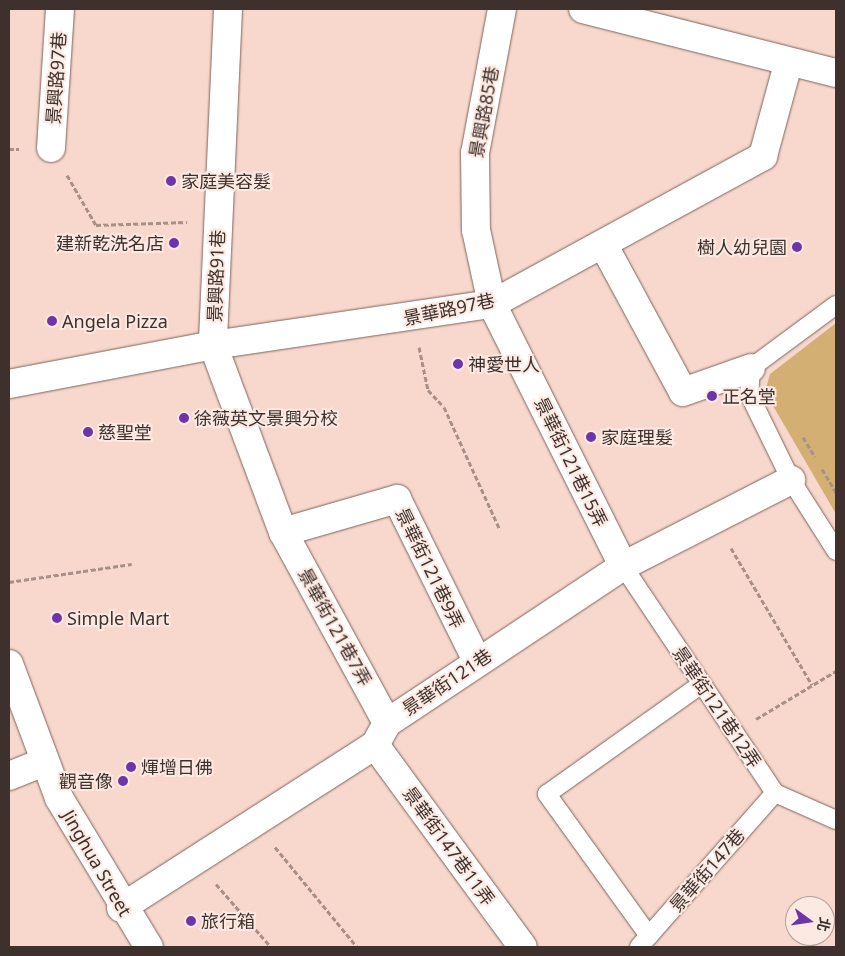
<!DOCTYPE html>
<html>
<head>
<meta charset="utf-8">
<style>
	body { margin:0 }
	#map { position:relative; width:845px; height:956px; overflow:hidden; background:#f8d8cd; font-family:"Noto Sans","Noto Sans TC",sans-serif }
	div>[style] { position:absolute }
	.green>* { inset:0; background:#d3af74 }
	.path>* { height:3px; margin-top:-1.5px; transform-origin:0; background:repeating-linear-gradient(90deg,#a89088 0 5px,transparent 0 7.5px) }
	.roads { filter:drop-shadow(0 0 1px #7f635a) drop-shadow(0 0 1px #7f635a) }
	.service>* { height:18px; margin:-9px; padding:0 9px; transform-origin:9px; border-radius:9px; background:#fff }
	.minor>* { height:28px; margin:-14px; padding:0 14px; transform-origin:14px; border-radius:14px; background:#fff }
	.dots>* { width:14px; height:14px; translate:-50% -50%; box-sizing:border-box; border:2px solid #fce9e2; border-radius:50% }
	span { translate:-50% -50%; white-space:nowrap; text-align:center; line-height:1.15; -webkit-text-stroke:4px #fce9e2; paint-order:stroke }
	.street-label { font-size:18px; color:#3e312d }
	.poi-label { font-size:18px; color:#3e312d }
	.left { translate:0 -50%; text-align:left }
	.right { translate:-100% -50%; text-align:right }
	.frame { position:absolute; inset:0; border:10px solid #3e312d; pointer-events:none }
	.north { position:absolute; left:785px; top:896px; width:50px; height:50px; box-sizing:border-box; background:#fce9e2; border:1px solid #b09f9a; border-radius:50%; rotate:104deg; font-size:14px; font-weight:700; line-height:20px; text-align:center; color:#3e312d }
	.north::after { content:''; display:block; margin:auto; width:18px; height:22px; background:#6e35ab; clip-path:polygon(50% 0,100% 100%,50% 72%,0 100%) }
</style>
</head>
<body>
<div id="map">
	<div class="green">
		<div style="clip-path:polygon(836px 323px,836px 514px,765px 392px,770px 374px)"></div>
	</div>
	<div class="path">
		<div style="left:9px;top:149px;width:10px"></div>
		<div style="left:67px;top:175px;width:58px;rotate:59.9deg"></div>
		<div style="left:96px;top:225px;width:91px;rotate:-1.9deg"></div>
		<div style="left:419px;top:347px;width:44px;rotate:78.2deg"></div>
		<div style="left:428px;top:390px;width:23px;rotate:47deg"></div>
		<div style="left:444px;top:407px;width:135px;rotate:65.5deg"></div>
		<div style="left:803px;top:437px;width:23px;rotate:59deg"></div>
		<div style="left:822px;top:469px;width:27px;rotate:59deg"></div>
		<div style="left:731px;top:548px;width:159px;rotate:59.4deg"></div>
		<div style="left:9px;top:582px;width:124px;rotate:-8.3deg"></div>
		<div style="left:756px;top:719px;width:93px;rotate:-31deg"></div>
		<div style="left:275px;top:847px;width:129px;rotate:50.6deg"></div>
		<div style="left:216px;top:884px;width:84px;rotate:48.9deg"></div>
	</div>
	<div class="roads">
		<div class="service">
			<div style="left:836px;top:305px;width:106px;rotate:143.5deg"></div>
			<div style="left:751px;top:368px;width:26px;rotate:94deg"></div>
			<div style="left:749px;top:394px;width:96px;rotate:64deg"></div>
			<div style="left:791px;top:480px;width:84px;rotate:57.6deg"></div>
			<div style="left:623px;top:566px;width:273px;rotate:56.2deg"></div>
			<div style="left:775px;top:793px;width:67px;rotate:23.9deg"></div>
			<div style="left:649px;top:936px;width:175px;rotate:-125.7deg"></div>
			<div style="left:547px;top:794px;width:190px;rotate:-35.4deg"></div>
			<div style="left:639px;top:947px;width:205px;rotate:-48.6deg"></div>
		</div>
		<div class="minor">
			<div style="left:228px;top:9px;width:336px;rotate:92.6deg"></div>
			<div style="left:213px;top:345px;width:200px;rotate:69.5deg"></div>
			<div style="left:283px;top:532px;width:217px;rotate:61.4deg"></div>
			<div style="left:502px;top:9px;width:147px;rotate:100.6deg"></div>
			<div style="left:475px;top:153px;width:77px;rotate:89.3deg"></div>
			<div style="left:476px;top:230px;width:76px;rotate:77.8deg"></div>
			<div style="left:492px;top:304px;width:293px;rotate:63.4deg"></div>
			<div style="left:583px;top:9px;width:261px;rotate:14.2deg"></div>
			<div style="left:51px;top:148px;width:139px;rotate:-86.3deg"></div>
			<div style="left:603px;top:244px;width:168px;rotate:61.6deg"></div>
			<div style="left:683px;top:392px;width:72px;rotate:-19.4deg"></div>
			<div style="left:9px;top:384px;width:208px;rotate:-10.8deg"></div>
			<div style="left:213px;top:345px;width:282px;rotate:-8.4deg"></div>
			<div style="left:492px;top:304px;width:309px;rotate:-28.6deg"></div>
			<div style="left:763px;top:156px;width:95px;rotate:-74.8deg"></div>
			<div style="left:283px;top:532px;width:119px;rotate:-16.1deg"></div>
			<div style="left:397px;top:499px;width:181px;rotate:63.7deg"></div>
			<div style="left:9px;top:664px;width:143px;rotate:69.5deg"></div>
			<div style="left:59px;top:798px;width:174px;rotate:58.9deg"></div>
			<div style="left:375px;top:745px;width:250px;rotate:53.8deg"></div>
			<div style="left:9px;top:776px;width:37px;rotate:-22deg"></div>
			<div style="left:121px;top:908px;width:302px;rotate:-32.7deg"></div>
			<div style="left:375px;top:745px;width:25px;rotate:-61deg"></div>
			<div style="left:387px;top:723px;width:283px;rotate:-33.6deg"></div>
			<div style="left:623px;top:566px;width:189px;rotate:-27.1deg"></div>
		</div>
	</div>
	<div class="dots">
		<div style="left:171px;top:181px;background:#6e35ab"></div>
		<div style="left:174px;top:243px;background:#6e35ab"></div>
		<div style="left:797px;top:247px;background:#6e35ab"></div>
		<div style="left:52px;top:321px;background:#6e35ab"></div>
		<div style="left:458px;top:364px;background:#6e35ab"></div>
		<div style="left:712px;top:396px;background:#6e35ab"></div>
		<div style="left:184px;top:418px;background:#6e35ab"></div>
		<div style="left:88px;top:432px;background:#6e35ab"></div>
		<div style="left:591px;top:437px;background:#6e35ab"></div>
		<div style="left:57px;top:618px;background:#6e35ab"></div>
		<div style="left:131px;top:767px;background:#6e35ab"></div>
		<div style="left:123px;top:781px;background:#6e35ab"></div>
		<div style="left:191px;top:921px;background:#6e35ab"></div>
	</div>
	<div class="street-label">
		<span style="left:56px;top:78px;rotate:-86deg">景興路97巷</span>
		<span style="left:484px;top:112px;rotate:-80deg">景興路85巷</span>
		<span style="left:216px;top:276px;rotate:-88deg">景興路91巷</span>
		<span style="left:449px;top:309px;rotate:-12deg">景華路97巷</span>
		<span style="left:571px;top:462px;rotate:64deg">景華街121巷15弄</span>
		<span style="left:430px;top:568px;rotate:64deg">景華街121巷9弄</span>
		<span style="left:335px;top:627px;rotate:61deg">景華街121巷7弄</span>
		<span style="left:447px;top:682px;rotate:-34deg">景華街121巷</span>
		<span style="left:717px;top:707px;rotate:56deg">景華街121巷12弄</span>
		<span style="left:449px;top:846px;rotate:54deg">景華街147巷11弄</span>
		<span style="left:97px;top:863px;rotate:60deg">Jinghua Street</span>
		<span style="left:707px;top:870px;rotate:-49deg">景華街147巷</span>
	</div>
	<div class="poi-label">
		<span class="left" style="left:181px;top:181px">家庭美容髮</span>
		<span class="right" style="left:164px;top:243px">建新乾洗名店</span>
		<span class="right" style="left:787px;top:247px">樹人幼兒園</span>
		<span class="left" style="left:62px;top:321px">Angela Pizza</span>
		<span class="left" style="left:468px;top:364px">神愛世人</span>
		<span class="left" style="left:722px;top:396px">正名堂</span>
		<span class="left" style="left:194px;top:418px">徐薇英文景興分校</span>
		<span class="left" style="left:98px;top:432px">慈聖堂</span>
		<span class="left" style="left:601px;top:437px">家庭理髮</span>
		<span class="left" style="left:67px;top:618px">Simple Mart</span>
		<span class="left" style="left:141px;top:767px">煇增日佛</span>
		<span class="right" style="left:113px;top:781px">觀音像</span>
		<span class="left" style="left:201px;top:921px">旅行箱</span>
	</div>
	<div class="frame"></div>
	<div class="north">北</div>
</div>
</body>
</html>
